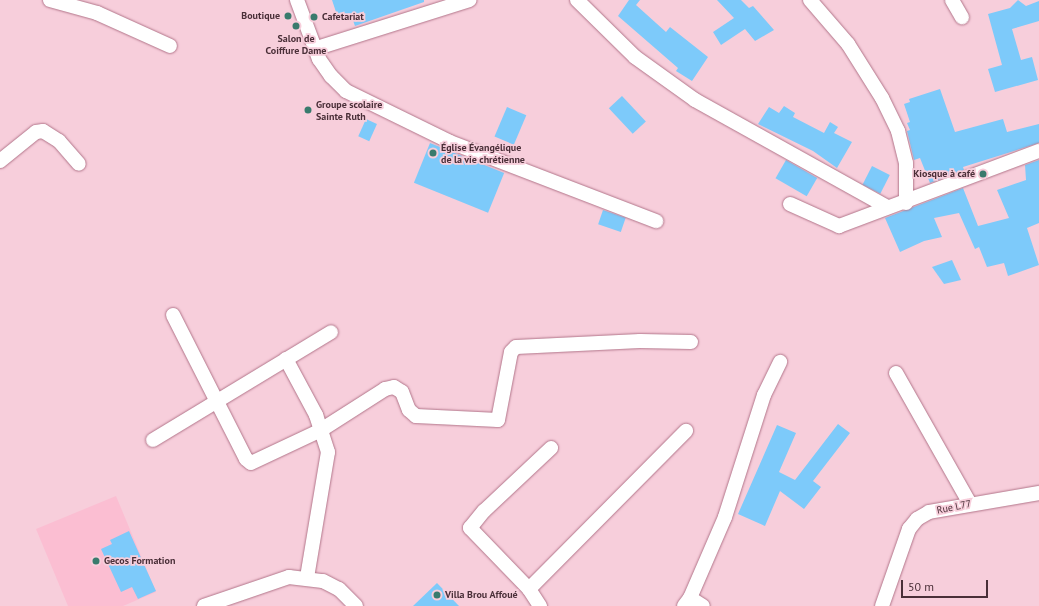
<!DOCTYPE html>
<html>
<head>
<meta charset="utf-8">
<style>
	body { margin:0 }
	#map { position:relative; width:1039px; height:606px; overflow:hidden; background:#f7cedb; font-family:"PT Sans",sans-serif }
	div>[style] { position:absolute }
	.built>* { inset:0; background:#fbbed2 }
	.building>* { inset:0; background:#7dcafa; transform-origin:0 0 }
	.roads { filter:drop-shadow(0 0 1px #b2758a) drop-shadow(0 0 1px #b2758a) }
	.minor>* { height:14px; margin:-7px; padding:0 7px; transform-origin:7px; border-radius:7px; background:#fff }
	.dots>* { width:11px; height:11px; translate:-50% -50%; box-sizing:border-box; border:2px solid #f7cedb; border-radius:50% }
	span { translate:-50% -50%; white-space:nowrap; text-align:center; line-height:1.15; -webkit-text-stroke:3.5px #f7cedb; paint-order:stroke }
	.poi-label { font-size:10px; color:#4a2f38; font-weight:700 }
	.right { translate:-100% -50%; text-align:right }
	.left { translate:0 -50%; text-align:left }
	.street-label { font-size:10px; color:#4a2f38 }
	.scale { position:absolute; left:901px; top:580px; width:87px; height:18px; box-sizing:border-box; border:2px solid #4a2f38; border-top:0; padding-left:5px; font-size:12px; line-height:14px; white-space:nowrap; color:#4a2f38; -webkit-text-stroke:3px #f7cedb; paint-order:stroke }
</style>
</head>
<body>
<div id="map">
	<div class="built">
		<div style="clip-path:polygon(116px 496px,156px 592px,123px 606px,68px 606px,36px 529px)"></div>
	</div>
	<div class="building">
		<div style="clip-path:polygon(332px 0,424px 0,424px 2px,355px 26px,351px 15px,338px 18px)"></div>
		<div style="clip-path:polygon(629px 0,640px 0,636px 5px,666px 32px,670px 27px,708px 57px,692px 81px,676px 71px,678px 68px,618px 16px)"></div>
		<div style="clip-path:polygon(717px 0,741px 0,749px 8px,753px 6px,774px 30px,755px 41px,745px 29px,721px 45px,713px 32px,734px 18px)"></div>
		<div style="clip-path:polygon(1018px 0,1026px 6px,1039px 1px,1039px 21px,1012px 29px,1021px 60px,1032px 57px,1038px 80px,995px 92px,988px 69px,1002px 65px,988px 14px,1010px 8px)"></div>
		<div style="clip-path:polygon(940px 89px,955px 132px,1003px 119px,1007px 132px,1039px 124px,1039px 143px,963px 167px,964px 170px,930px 183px,920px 158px,914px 160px,907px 131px,910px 130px,907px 123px,910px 122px,904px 104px,910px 102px,909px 99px)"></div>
		<div style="left:622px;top:96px;width:35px;height:18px;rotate:47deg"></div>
		<div style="clip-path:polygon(784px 106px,795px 113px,793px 117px,824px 133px,830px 122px,838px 127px,834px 133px,852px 142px,837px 168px,813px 151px,758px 124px,769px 107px,779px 113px)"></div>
		<div style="left:507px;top:107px;width:21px;height:32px;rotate:23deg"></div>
		<div style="left:366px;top:119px;width:12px;height:19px;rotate:24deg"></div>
		<div style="left:430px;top:143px;width:80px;height:43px;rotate:22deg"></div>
		<div style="left:786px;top:160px;width:36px;height:21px;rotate:30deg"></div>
		<div style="clip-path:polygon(1039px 160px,1039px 223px,1027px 228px,1039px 265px,1008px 276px,1004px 263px,987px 267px,979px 247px,975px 249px,959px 213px,934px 218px,942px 237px,924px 241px,900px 252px,885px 218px,963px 188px,978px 226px,1009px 218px,997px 190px,1026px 180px,1025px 165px)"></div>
		<div style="left:872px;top:166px;width:20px;height:21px;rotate:27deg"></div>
		<div style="left:603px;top:210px;width:24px;height:15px;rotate:19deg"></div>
		<div style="clip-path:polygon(952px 260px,961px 280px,944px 284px,932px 267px)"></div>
		<div style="clip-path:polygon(838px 424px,850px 433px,813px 481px,821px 487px,804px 509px,780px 491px,765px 526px,738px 514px,777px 425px,796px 433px,779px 472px,795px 480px)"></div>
		<div style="clip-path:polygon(129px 531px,156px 591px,138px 599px,132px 587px,121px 592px,101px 549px,112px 544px,110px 540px)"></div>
		<div style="clip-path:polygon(437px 583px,459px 606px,413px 606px)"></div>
	</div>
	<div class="roads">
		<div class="minor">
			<div style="left:50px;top:0;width:49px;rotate:15.5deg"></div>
			<div style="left:97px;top:13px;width:80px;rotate:24.3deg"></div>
			<div style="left:297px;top:0;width:63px;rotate:69.6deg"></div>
			<div style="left:319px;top:59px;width:21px;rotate:55deg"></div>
			<div style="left:331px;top:76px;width:21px;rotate:45deg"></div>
			<div style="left:346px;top:91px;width:116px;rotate:26.1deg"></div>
			<div style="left:450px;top:142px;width:221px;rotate:21deg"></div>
			<div style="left:577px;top:0;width:81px;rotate:44.5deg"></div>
			<div style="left:635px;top:57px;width:74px;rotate:35.6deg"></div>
			<div style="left:695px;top:100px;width:220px;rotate:29.1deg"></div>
			<div style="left:810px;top:0;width:58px;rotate:49.2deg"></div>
			<div style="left:848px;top:44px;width:64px;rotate:57.8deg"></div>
			<div style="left:882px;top:98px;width:37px;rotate:64deg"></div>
			<div style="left:898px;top:131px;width:33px;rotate:76deg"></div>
			<div style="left:906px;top:163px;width:40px;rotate:90deg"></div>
			<div style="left:952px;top:0;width:20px;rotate:60deg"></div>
			<div style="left:314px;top:49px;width:163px;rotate:-17.5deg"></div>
			<div style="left:0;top:161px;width:46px;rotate:-38.9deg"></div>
			<div style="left:36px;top:132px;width:7px;rotate:-8deg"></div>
			<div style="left:43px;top:131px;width:19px;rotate:32deg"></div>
			<div style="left:59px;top:141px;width:30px;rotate:49deg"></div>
			<div style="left:790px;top:204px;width:54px;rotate:24.2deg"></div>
			<div style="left:839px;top:226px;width:214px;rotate:-20.6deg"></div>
			<div style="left:173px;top:315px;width:161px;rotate:63.1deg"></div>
			<div style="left:246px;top:459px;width:6px;rotate:39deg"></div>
			<div style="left:251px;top:463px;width:77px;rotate:-25.2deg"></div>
			<div style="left:321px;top:430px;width:76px;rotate:-32.6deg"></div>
			<div style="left:385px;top:389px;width:9px;rotate:-13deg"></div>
			<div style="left:394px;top:387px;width:9px;rotate:32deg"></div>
			<div style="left:402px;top:392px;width:19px;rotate:69deg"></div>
			<div style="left:409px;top:410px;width:9px;rotate:41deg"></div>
			<div style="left:416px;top:416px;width:82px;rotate:2.8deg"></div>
			<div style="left:498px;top:420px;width:69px;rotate:-79.2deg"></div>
			<div style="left:511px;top:352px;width:7px;rotate:-45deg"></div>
			<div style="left:516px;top:347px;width:124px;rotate:-2.8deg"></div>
			<div style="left:640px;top:341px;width:51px;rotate:1.1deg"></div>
			<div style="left:286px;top:359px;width:64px;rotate:61.8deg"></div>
			<div style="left:316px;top:415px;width:39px;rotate:72deg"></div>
			<div style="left:328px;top:452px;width:128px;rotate:99.5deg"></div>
			<div style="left:896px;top:373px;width:150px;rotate:60.5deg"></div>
			<div style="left:153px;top:440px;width:208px;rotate:-31.2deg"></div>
			<div style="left:529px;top:589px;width:85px;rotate:-134deg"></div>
			<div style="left:470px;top:528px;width:22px;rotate:-51deg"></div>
			<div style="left:484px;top:511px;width:92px;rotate:-43.2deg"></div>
			<div style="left:690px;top:598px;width:88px;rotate:-66.6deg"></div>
			<div style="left:725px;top:517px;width:128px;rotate:-72.3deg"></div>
			<div style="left:764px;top:395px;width:37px;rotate:-64deg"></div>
			<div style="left:204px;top:606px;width:90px;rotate:-18.8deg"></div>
			<div style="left:289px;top:577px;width:34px;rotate:7deg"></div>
			<div style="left:323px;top:581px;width:18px;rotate:27deg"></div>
			<div style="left:339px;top:589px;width:24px;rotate:45deg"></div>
			<div style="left:540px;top:606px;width:20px;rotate:-123deg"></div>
			<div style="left:529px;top:589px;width:223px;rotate:-45.2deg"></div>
			<div style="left:684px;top:606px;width:10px;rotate:-53deg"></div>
			<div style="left:690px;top:598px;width:15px;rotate:32deg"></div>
			<div style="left:882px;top:606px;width:82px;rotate:-70.7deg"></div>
			<div style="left:909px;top:529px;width:13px;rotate:-51deg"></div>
			<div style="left:917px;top:519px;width:14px;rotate:-30deg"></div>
			<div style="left:929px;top:512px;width:112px;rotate:-9.8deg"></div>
		</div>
	</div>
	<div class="dots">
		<div style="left:288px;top:16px;background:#397b6d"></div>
		<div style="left:314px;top:17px;background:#397b6d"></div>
		<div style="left:296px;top:26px;background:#397b6d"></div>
		<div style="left:308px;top:110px;background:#397b6d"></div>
		<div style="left:433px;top:153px;background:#397b6d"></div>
		<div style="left:983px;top:174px;background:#397b6d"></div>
		<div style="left:96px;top:561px;background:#397b6d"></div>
		<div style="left:437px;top:595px;background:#397b6d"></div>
	</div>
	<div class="poi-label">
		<span class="right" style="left:280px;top:16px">Boutique</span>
		<span class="left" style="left:322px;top:17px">Cafetariat</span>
		<span style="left:296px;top:44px">Salon de<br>Coiffure Dame</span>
		<span class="left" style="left:316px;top:110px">Groupe scolaire<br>Sainte Ruth</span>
		<span class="left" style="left:441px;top:153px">Église Évangélique<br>de la vie chrétienne</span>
		<span class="right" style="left:975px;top:174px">Kiosque à café</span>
		<span class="left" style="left:104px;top:561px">Gecos Formation</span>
		<span class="left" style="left:445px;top:595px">Villa Brou Affoué</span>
	</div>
	<div class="street-label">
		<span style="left:954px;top:507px;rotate:-12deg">Rue L77</span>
	</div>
	<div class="scale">50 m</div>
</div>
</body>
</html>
